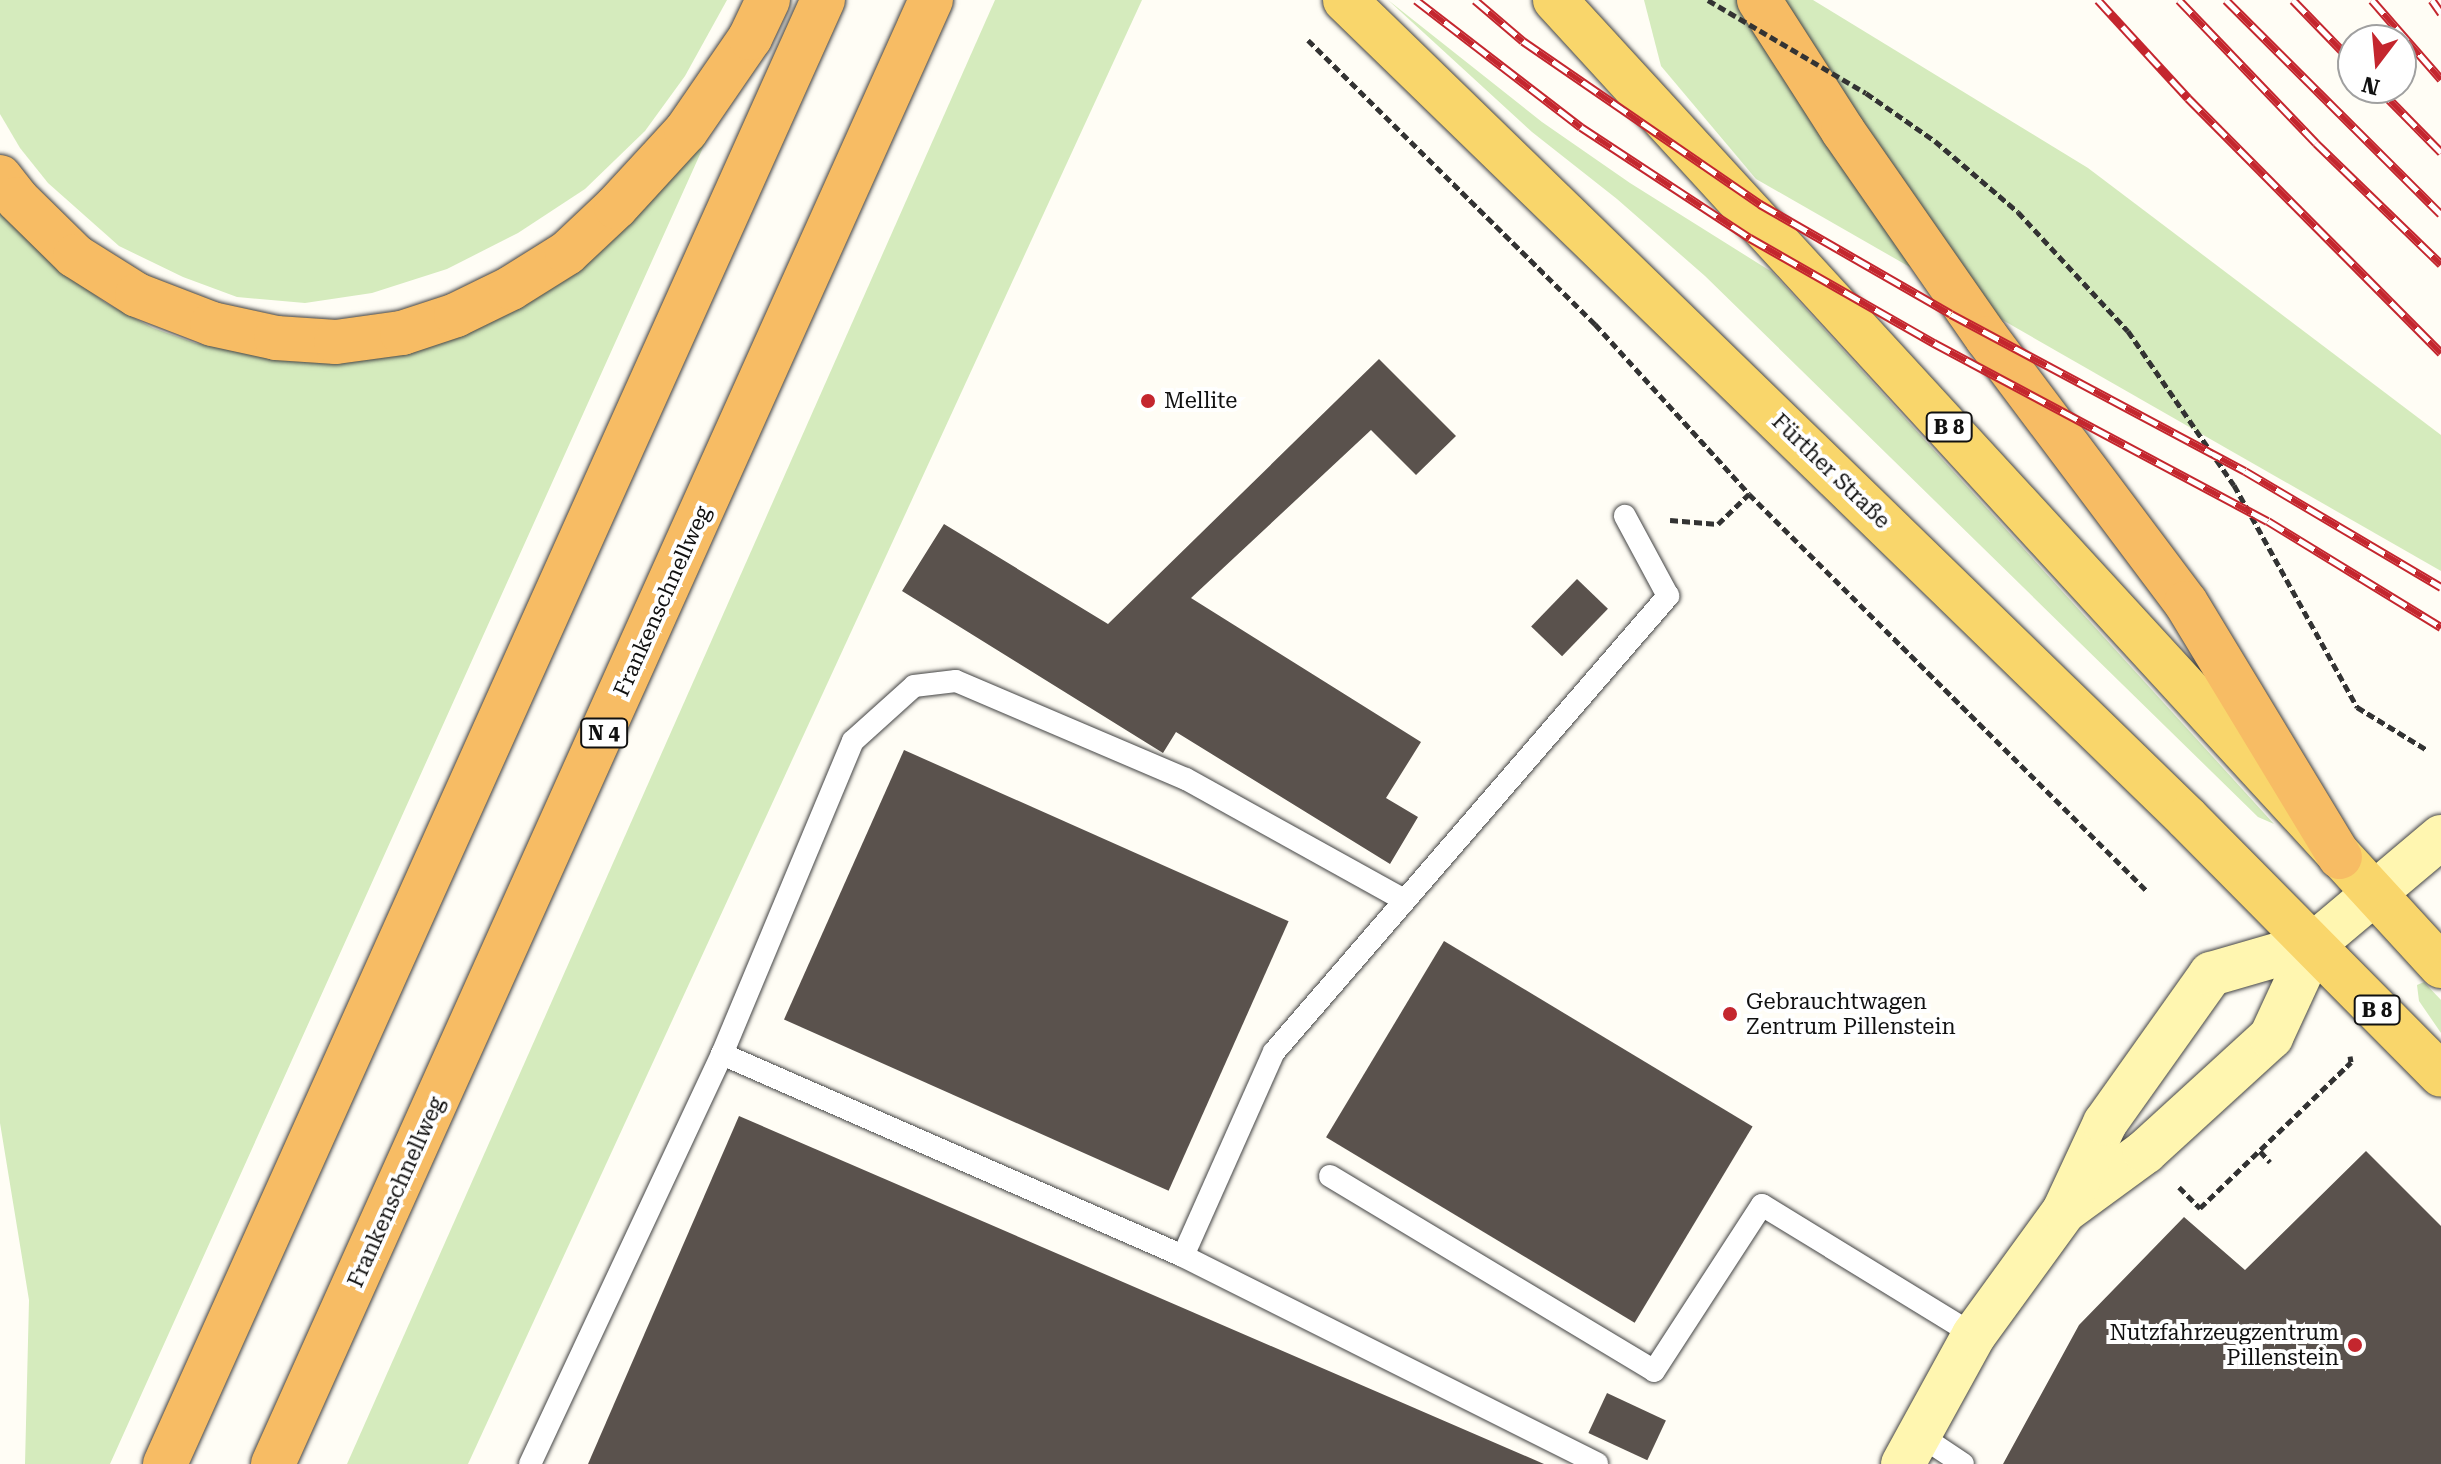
<!DOCTYPE html>
<html>
<head>
<meta charset="utf-8">
<style>
	body { margin:0 }
	#map { position:relative; width:2441px; height:1464px; overflow:hidden; background:#fffdf5; font-family:"Roboto Serif",serif }
	div>[style] { position:absolute }
	.green>* { inset:0; background:#d5ebbd }
	.building>* { inset:0; background:#5a524d; transform-origin:0 0 }
	.path>* { height:5px; margin-top:-2.5px; transform-origin:0; background:repeating-linear-gradient(90deg,#333 0 8px,transparent 0 12px) }
	.roads { filter:drop-shadow(0 0 2px #444) drop-shadow(0 0 2px #444) }
	.service>* { height:22px; margin:-11px; padding:0 11px; transform-origin:11px; border-radius:11px; background:#fff }
	.secondary>* { height:44px; margin:-22px; padding:0 22px; transform-origin:22px; border-radius:22px; background:#fff6b0 }
	.primary>* { height:44px; margin:-22px; padding:0 22px; transform-origin:22px; border-radius:22px; background:#f9d66b }
	.trunk>* { height:44px; margin:-22px; padding:0 22px; transform-origin:22px; border-radius:22px; background:#f7bc64 }
	.rail>* { height:9px; margin-top:-4.5px; transform-origin:0; background:repeating-linear-gradient(90deg,#fff 0 18px,#c4262e 0 36px); box-sizing:border-box; border-block:2px solid #c4262e }
	.path-bridge>* { height:5px; margin-top:-2.5px; transform-origin:0; background:repeating-linear-gradient(90deg,#333 0 8px,transparent 0 12px) }
	.dots>* { width:22px; height:22px; translate:-50% -50%; box-sizing:border-box; border:4px solid #fff; border-radius:50% }
	span { translate:-50% -50%; white-space:nowrap; text-align:center; line-height:1.15; -webkit-text-stroke:8px #fff; paint-order:stroke }
	.shield-label span { padding:2px 6px; background:#fff; border:2px solid; border-radius:6px; -webkit-text-stroke-width:0 }
	.shield-label { font-size:20px; color:#111; font-weight:700 }
	.poi-label { font-size:22px; color:#111 }
	.left { translate:0 -50%; text-align:left }
	.right { translate:-100% -50%; text-align:right }
	.street-label { font-size:22px; color:#111 }
	.north { position:absolute; left:2337px; top:24px; width:80px; height:80px; box-sizing:border-box; background:#fff; border:2px solid #a0a0a0; border-radius:50%; rotate:196deg; font-size:22px; font-weight:700; line-height:32px; text-align:center; color:#111 }
	.north::after { content:''; display:block; margin:auto; width:28px; height:36px; background:#c4262e; clip-path:polygon(50% 0,100% 100%,50% 72%,0 100%) }
</style>
</head>
<body>
<div id="map">
	<div class="green">
		<div style="clip-path:polygon(0 0,727px 0,685px 76px,645px 131px,585px 189px,518px 233px,447px 269px,372px 293px,305px 303px,237px 297px,183px 277px,119px 246px,48px 183px,20px 148px,0 114px)"></div>
		<div style="clip-path:polygon(995px 0,1142px 0,468px 1464px,347px 1464px)"></div>
		<div style="clip-path:polygon(1388px 0,1542px 122px,1630px 183px,1772px 272px,2274px 824px,2258px 817px,1705px 276px,1617px 199px,1532px 132px)"></div>
		<div style="clip-path:polygon(1644px 0,1813px 0,2088px 168px,2441px 435px,2441px 571px,1756px 179px,1661px 66px)"></div>
		<div style="clip-path:polygon(706px 141px,110px 1464px,25px 1464px,29px 1300px,0 1123px,0 209px,57px 267px,106px 303px,153px 328px,195px 343px,253px 355px,447px 341px,515px 311px,606px 247px)"></div>
		<div style="clip-path:polygon(2424px 982px,2441px 1000px,2441px 1033px,2419px 1001px,2417px 985px)"></div>
	</div>
	<div class="building">
		<div style="clip-path:polygon(1379px 359px,1456px 436px,1416px 475px,1371px 430px,1191px 598px,1421px 742px,1386px 798px,1418px 817px,1390px 864px,1176px 732px,1163px 753px,902px 591px,944px 524px,1108px 624px)"></div>
		<div style="left:1577px;top:579px;width:43px;height:66px;rotate:44deg"></div>
		<div style="left:904px;top:750px;width:421px;height:295px;rotate:24deg"></div>
		<div style="left:1444px;top:941px;width:360px;height:229px;rotate:31deg"></div>
		<div style="clip-path:polygon(739px 1116px,1544px 1464px,588px 1464px)"></div>
		<div style="clip-path:polygon(2366px 1151px,2441px 1226px,2441px 1464px,2003px 1464px,2079px 1325px,2184px 1217px,2245px 1270px)"></div>
		<div style="left:1607px;top:1393px;width:65px;height:44px;rotate:25deg"></div>
	</div>
	<div class="path">
		<div style="left:1308px;top:40px;width:404px;rotate:44.7deg"></div>
		<div style="left:1595px;top:324px;width:229px;rotate:47.8deg"></div>
		<div style="left:1749px;top:494px;width:562px;rotate:44.93deg"></div>
		<div style="left:2018px;top:212px;width:162px;rotate:47.3deg"></div>
		<div style="left:2128px;top:331px;width:187px;rotate:55.5deg"></div>
		<div style="left:2234px;top:485px;width:254px;rotate:61deg"></div>
		<div style="left:2357px;top:707px;width:82px;rotate:31.6deg"></div>
		<div style="left:1670px;top:520px;width:48px;rotate:4.8deg"></div>
		<div style="left:1718px;top:524px;width:43px;rotate:-44.1deg"></div>
		<div style="left:2260px;top:1151px;width:15px;rotate:48deg"></div>
		<div style="left:2179px;top:1187px;width:30px;rotate:45deg"></div>
		<div style="left:2200px;top:1208px;width:210px;rotate:-44deg"></div>
		<div style="left:2351px;top:1062px;width:6px;rotate:-99deg"></div>
	</div>
	<div class="roads">
		<div class="service">
			<div style="left:722px;top:1054px;width:339px;rotate:-67.3deg"></div>
			<div style="left:853px;top:741px;width:82px;rotate:-42deg"></div>
			<div style="left:914px;top:686px;width:42px;rotate:-6.8deg"></div>
			<div style="left:956px;top:681px;width:250px;rotate:23.1deg"></div>
			<div style="left:1186px;top:779px;width:249px;rotate:29deg"></div>
			<div style="left:1330px;top:1176px;width:378px;rotate:31deg"></div>
			<div style="left:1654px;top:1371px;width:198px;rotate:-57deg"></div>
			<div style="left:1762px;top:1205px;width:249px;rotate:31.5deg"></div>
			<div style="left:1183px;top:1256px;width:223px;rotate:-66deg"></div>
			<div style="left:1274px;top:1052px;width:603px;rotate:-49.17deg"></div>
			<div style="left:1668px;top:596px;width:91px;rotate:-118.3deg"></div>
			<div style="left:1918px;top:1434px;width:54px;rotate:33.7deg"></div>
			<div style="left:530px;top:1464px;width:453px;rotate:-64.9deg"></div>
			<div style="left:722px;top:1054px;width:503px;rotate:23.66deg"></div>
			<div style="left:1183px;top:1256px;width:463px;rotate:26.6deg"></div>
		</div>
		<div class="secondary">
			<div style="left:2067px;top:1209px;width:97px;rotate:-36.2deg"></div>
			<div style="left:2145px;top:1152px;width:171px;rotate:-42.4deg"></div>
			<div style="left:2271px;top:1037px;width:102px;rotate:-65.2deg"></div>
			<div style="left:1903px;top:1464px;width:147px;rotate:-61.2deg"></div>
			<div style="left:1974px;top:1335px;width:153px;rotate:-54deg"></div>
			<div style="left:2064px;top:1211px;width:97px;rotate:-65deg"></div>
			<div style="left:2105px;top:1123px;width:183px;rotate:-54.6deg"></div>
			<div style="left:2211px;top:974px;width:107px;rotate:-16.2deg"></div>
			<div style="left:2314px;top:944px;width:166px;rotate:-40.1deg"></div>
		</div>
		<div class="primary">
			<div style="left:1345px;top:0;width:1174px;rotate:44.17deg"></div>
			<div style="left:2187px;top:818px;width:361px;rotate:45.3deg"></div>
			<div style="left:1555px;top:0;width:1311px;rotate:47.47deg"></div>
		</div>
		<div class="trunk">
			<div style="left:1759px;top:0;width:156px;rotate:57.3deg"></div>
			<div style="left:1843px;top:131px;width:252px;rotate:55.2deg"></div>
			<div style="left:1987px;top:338px;width:331px;rotate:53.1deg"></div>
			<div style="left:2186px;top:603px;width:297px;rotate:58.8deg"></div>
			<div style="left:0;top:177px;width:28px;rotate:52deg"></div>
			<div style="left:17px;top:199px;width:81px;rotate:44.5deg"></div>
			<div style="left:75px;top:256px;width:73px;rotate:32.2deg"></div>
			<div style="left:137px;top:295px;width:80px;rotate:21.1deg"></div>
			<div style="left:212px;top:324px;width:66px;rotate:12.3deg"></div>
			<div style="left:276px;top:338px;width:60px;rotate:3.8deg"></div>
			<div style="left:336px;top:342px;width:67px;rotate:-7.8deg"></div>
			<div style="left:402px;top:333px;width:57px;rotate:-18.4deg"></div>
			<div style="left:456px;top:315px;width:61px;rotate:-26.1deg"></div>
			<div style="left:511px;top:288px;width:66px;rotate:-32deg"></div>
			<div style="left:567px;top:253px;width:67px;rotate:-43.2deg"></div>
			<div style="left:616px;top:207px;width:103px;rotate:-47.4deg"></div>
			<div style="left:686px;top:131px;width:113px;rotate:-55.5deg"></div>
			<div style="left:750px;top:38px;width:42px;rotate:-64.7deg"></div>
			<div style="left:165px;top:1464px;width:1605px;rotate:-65.8deg"></div>
			<div style="left:273px;top:1464px;width:1605px;rotate:-65.8deg"></div>
		</div>
	</div>
	<div class="rail">
		<div style="left:1416px;top:0;width:208px;rotate:37.6deg"></div>
		<div style="left:1581px;top:127px;width:202px;rotate:33.3deg"></div>
		<div style="left:1750px;top:238px;width:212px;rotate:29.7deg"></div>
		<div style="left:1934px;top:343px;width:378px;rotate:28.1deg"></div>
		<div style="left:2268px;top:521px;width:203px;rotate:31.5deg"></div>
		<div style="left:1475px;top:0;width:63px;rotate:40.5deg"></div>
		<div style="left:1523px;top:41px;width:288px;rotate:34.5deg"></div>
		<div style="left:1760px;top:204px;width:220px;rotate:29.9deg"></div>
		<div style="left:1951px;top:314px;width:333px;rotate:28.1deg"></div>
		<div style="left:2245px;top:471px;width:228px;rotate:30.6deg"></div>
		<div style="left:2098px;top:0;width:133px;rotate:47.4deg"></div>
		<div style="left:2188px;top:98px;width:359px;rotate:45.2deg"></div>
		<div style="left:2179px;top:0;width:198px;rotate:46.2deg"></div>
		<div style="left:2316px;top:143px;width:174px;rotate:44.1deg"></div>
		<div style="left:2226px;top:0;width:303px;rotate:44.9deg"></div>
		<div style="left:2293px;top:0;width:86px;rotate:45.9deg"></div>
		<div style="left:2372px;top:0;width:105px;rotate:48.9deg"></div>
		<div style="left:2432px;top:0;width:16px;rotate:55deg"></div>
		<div style="left:2378px;top:88px;width:90px;rotate:45.5deg"></div>
	</div>
	<div class="path-bridge">
		<div style="left:1708px;top:0;width:183px;rotate:30.5deg"></div>
		<div style="left:1866px;top:93px;width:84px;rotate:34.8deg"></div>
		<div style="left:1935px;top:141px;width:109px;rotate:40.5deg"></div>
	</div>
	<div class="dots">
		<div style="left:1148px;top:401px;background:#c4262e"></div>
		<div style="left:1730px;top:1014px;background:#c4262e"></div>
		<div style="left:2355px;top:1345px;background:#c4262e"></div>
	</div>
	<div class="shield-label">
		<span style="left:1949px;top:427px">B 8</span>
		<span style="left:604px;top:733px">N 4</span>
		<span style="left:2377px;top:1010px">B 8</span>
	</div>
	<div class="poi-label">
		<span class="left" style="left:1164px;top:401px">Mellite</span>
		<span class="left" style="left:1746px;top:1014px">Gebrauchtwagen<br>Zentrum Pillenstein</span>
		<span class="right" style="left:2339px;top:1345px">Nutzfahrzeugzentrum<br>Pillenstein</span>
	</div>
	<div class="street-label">
		<span style="left:1831px;top:471px;rotate:44deg">Fürther Straße</span>
		<span style="left:662px;top:601px;rotate:-66deg">Frankenschnellweg</span>
		<span style="left:396px;top:1192px;rotate:-66deg">Frankenschnellweg</span>
	</div>
	<div class="north">N</div>
</div>
</body>
</html>
